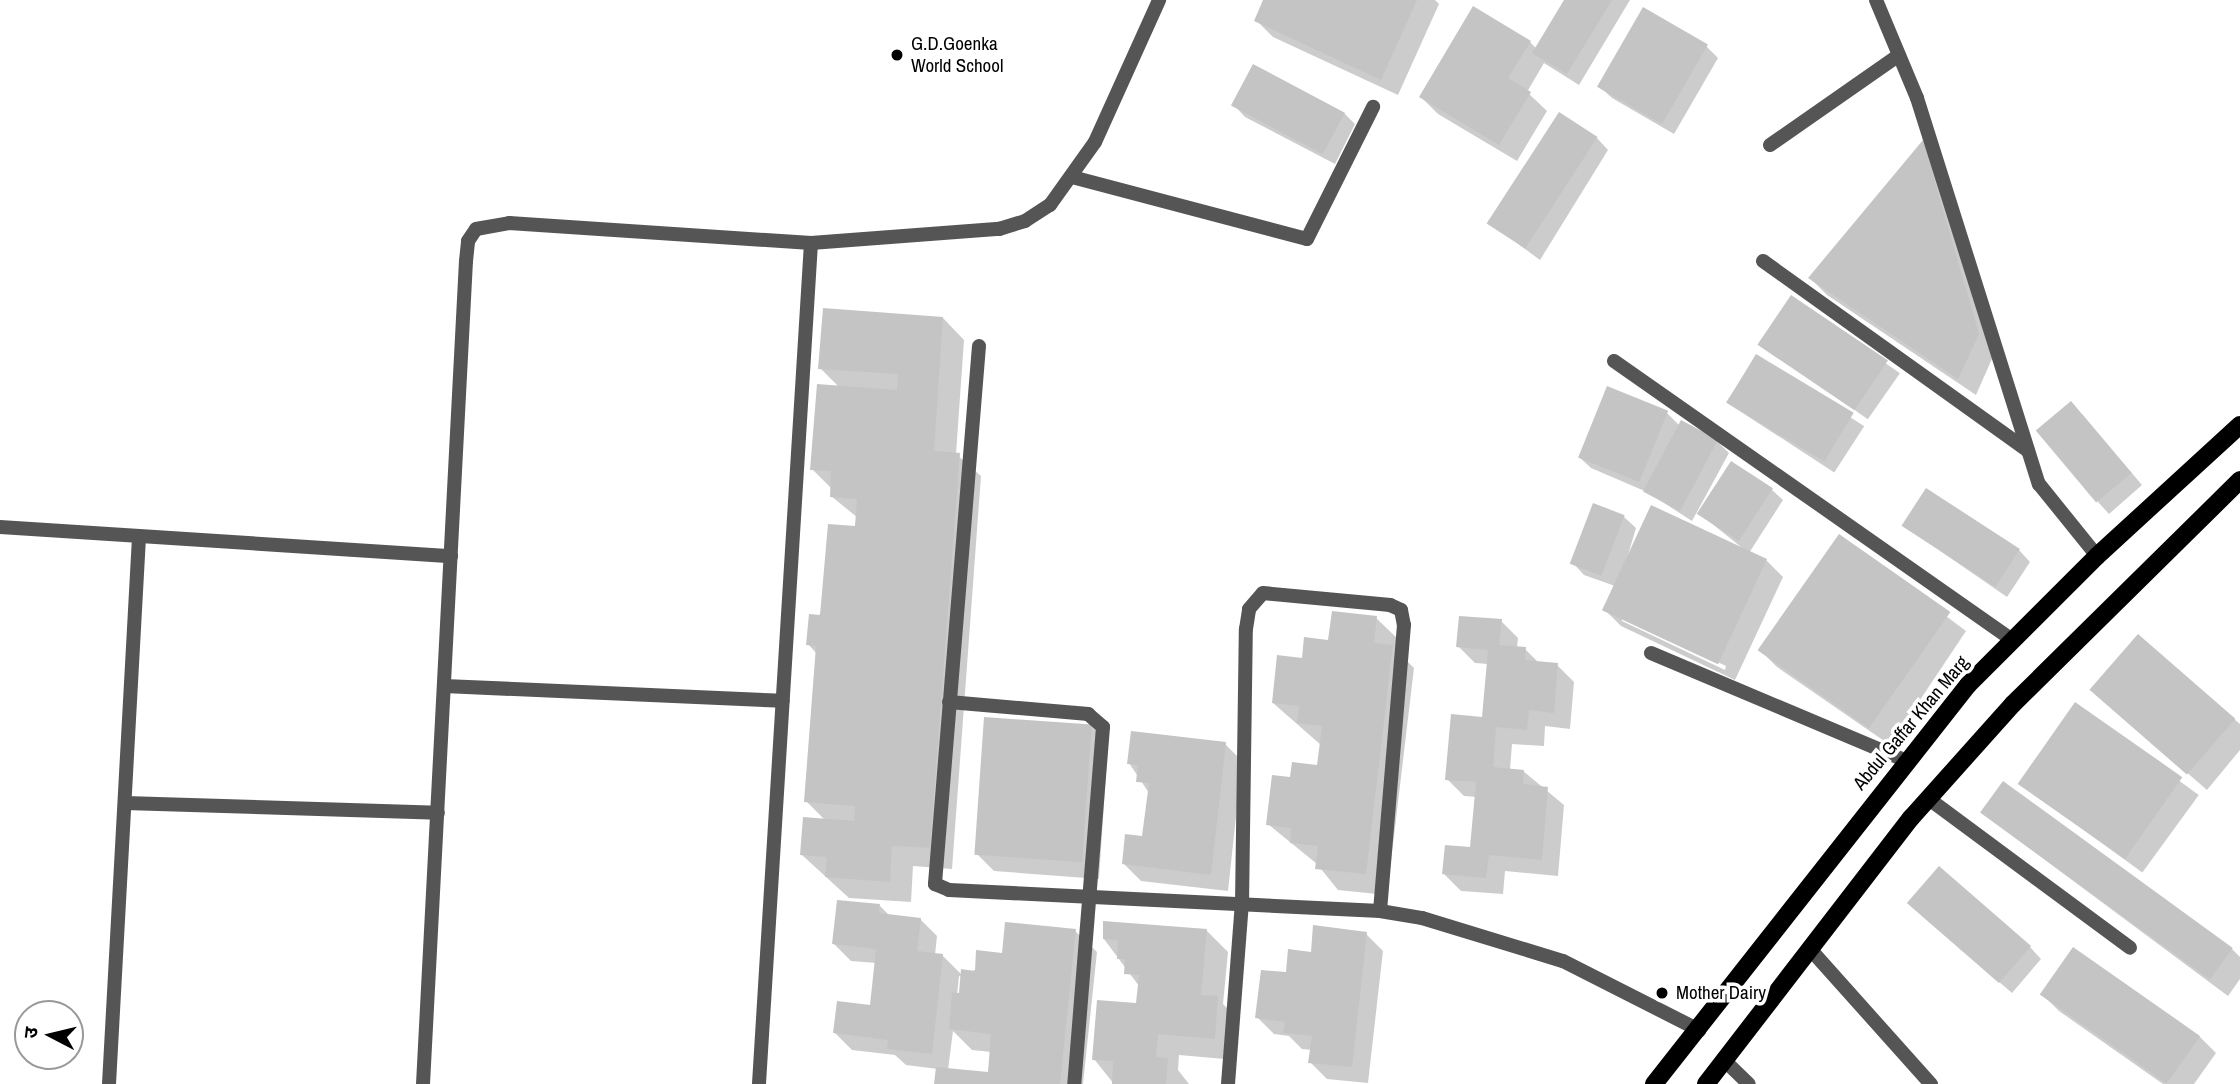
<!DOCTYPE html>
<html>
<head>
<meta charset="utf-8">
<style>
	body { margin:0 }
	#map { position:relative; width:2240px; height:1084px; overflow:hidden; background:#fff; font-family:"Archivo Narrow","Noto Sans Devanagari",sans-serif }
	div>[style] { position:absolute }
	.shadow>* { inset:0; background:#0003; transform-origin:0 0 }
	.building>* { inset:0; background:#c4c4c4; transform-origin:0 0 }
	.lane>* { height:14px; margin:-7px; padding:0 7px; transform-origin:7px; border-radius:7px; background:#555 }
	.street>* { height:14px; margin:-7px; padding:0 7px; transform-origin:7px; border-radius:7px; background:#555 }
	.primary>* { height:18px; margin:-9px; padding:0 9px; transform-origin:9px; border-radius:9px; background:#000 }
	.dots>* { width:19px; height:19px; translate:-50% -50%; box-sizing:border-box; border:4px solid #fff; border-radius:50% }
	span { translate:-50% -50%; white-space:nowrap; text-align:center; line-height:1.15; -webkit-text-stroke:7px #fff; paint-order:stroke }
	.poi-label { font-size:19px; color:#000 }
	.left { translate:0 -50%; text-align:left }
	.street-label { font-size:19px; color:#000 }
	.north { position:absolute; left:14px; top:1000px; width:70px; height:70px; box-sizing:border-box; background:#fff; border:2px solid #999; border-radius:50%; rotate:277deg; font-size:19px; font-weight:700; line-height:28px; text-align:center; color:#000 }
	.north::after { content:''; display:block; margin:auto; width:24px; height:32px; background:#000; clip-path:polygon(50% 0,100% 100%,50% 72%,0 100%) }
</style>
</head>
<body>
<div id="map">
	<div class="shadow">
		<div style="clip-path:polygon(1265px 0,1435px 0,1439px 4px,1398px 95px,1273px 37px,1256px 20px)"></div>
		<div style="clip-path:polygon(1566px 0,1630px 0,1579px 85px,1544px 63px,1527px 92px,1547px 111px,1517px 161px,1438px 114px,1421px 97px,1530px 42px,1537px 49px)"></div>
		<div style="clip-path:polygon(1706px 46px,1718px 58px,1674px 134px,1612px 98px,1600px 87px)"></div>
		<div style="clip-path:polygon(1234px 105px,1344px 113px,1355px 124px,1335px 164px,1245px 117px)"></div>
		<div style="clip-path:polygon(1597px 138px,1608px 150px,1540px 260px,1491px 224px)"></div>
		<div style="clip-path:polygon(1923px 143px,1939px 159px,1995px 352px,1976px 395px,1827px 295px,1810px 278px)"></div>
		<div style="left:1791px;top:297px;width:133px;height:56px;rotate:35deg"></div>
		<div style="clip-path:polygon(943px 318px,964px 340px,956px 454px,981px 476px,952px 869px,913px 866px,911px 902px,849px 898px,802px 855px,825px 820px,806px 801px,817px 654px,808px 644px,858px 518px,831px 496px,832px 489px,812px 469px,839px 387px,820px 368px)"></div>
		<div style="left:1756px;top:356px;width:129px;height:55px;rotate:33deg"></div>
		<div style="clip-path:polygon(1667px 413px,1680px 426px,1717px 441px,1729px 453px,1692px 521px,1647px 492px,1591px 468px,1579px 457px)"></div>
		<div style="clip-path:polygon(2082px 414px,2142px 485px,2109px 514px,2098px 502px)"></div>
		<div style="clip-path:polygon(evenodd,1771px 489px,1783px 500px,1749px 553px,1766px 560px,1783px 577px,1735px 680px,1621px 626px,1604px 609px,1615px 586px,1584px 575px,1573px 563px,1624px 517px,1636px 528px,1625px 565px,1746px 551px,1700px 514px,1771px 489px,1622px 617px,1726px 666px,1725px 670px,1622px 621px,1622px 617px)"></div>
		<div style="clip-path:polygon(1904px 526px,2019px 550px,2030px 562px,2007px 597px)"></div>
		<div style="clip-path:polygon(1840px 537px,1966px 631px,1890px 745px,1777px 667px,1760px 650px)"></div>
		<div style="clip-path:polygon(1376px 618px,1398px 639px,1397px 651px,1414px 668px,1387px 895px,1338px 890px,1317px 864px,1268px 824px,1292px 779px,1319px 767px,1321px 745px,1273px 703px,1303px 660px)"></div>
		<div style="clip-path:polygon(1501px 621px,1518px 638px,1517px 648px,1525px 649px,1539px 663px,1557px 665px,1574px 682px,1570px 729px,1545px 726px,1544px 746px,1512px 744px,1510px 770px,1523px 771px,1564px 805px,1558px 876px,1505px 871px,1503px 894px,1461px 891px,1444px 874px,1472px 849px,1477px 797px,1464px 796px,1447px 779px,1484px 719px,1488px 664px,1475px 663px,1458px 646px)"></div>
		<div style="clip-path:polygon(2138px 637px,2240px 724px,2240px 750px,2207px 790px,2093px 691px)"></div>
		<div style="left:2075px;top:705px;width:153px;height:96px;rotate:36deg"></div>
		<div style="clip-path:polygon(1091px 726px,1108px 743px,1099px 879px,994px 871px,977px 854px)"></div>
		<div style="clip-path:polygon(1225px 744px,1242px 761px,1228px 891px,1141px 881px,1124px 864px,1144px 838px,1149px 793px,1129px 763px)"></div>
		<div style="clip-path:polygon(1982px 813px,2232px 949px,2240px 957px,2240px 979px,2228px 996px)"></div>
		<div style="clip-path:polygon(evenodd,880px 906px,890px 916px,920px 919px,937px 936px,935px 955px,943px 956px,963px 976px,1004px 955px,1075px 931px,1097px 952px,1083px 1084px,936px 1084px,938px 1069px,906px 1065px,895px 1055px,852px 1050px,835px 1033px,871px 1006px,876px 963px,851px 961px,834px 944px,880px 906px,959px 976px,962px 977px,961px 995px,957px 995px,959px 976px,880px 906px,953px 1031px,972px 1050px,992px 1052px,990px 1074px,948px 1070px,953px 1031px)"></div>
		<div style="clip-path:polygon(1921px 915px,2030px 947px,2041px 959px,2012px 993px)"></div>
		<div style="clip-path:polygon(1206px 930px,1228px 952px,1223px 1004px,1239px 1020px,1236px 1060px,1179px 1055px,1178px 1070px,1189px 1084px,1114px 1084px,1094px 1059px,1137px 1005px,1139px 986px,1104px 939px)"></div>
		<div style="clip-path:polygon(1366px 934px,1383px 951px,1368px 1083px,1327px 1079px,1310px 1062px,1312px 1050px,1302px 1049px,1289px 1036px,1274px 1034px,1257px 1017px,1287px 974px,1312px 954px)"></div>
		<div style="clip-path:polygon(2042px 994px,2199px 1036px,2216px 1053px,2194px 1084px,2163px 1084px,2059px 1011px)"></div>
	</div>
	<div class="building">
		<div style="clip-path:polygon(1263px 0,1417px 0,1381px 80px,1254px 21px)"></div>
		<div style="clip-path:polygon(1564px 0,1612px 0,1567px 74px,1532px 53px)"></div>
		<div style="clip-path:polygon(1473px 6px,1531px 41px,1508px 78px,1531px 92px,1499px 145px,1419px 97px)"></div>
		<div style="left:1643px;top:7px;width:75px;height:92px;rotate:30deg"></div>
		<div style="left:1253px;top:64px;width:104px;height:47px;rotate:28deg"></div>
		<div style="left:1559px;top:112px;width:46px;height:133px;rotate:33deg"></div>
		<div style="clip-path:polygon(1923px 140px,1979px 334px,1958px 379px,1808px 278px)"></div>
		<div style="left:1791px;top:295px;width:117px;height:60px;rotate:34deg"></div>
		<div style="clip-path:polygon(823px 308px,943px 317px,934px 451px,960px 453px,930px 848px,892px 846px,890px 882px,825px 877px,827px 857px,800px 855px,803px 817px,854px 821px,855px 806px,804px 802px,816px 646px,806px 645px,809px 614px,820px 615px,828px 524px,855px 526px,857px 499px,830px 497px,831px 471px,810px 470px,817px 384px,897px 390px,898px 374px,818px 369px)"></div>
		<div style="left:1756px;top:354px;width:114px;height:57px;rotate:31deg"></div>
		<div style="left:1607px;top:386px;width:66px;height:77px;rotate:22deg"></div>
		<div style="left:2071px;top:401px;width:94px;height:46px;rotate:50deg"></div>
		<div style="left:1681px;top:420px;width:42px;height:81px;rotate:28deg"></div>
		<div style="left:1731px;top:461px;width:50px;height:63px;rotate:33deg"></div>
		<div style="left:1926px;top:488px;width:112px;height:45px;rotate:33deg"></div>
		<div style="left:1593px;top:503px;width:34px;height:65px;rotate:21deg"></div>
		<div style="left:1651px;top:505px;width:128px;height:116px;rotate:25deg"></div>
		<div style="left:1839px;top:534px;width:136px;height:142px;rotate:35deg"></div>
		<div style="clip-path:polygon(1332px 611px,1377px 616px,1374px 643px,1393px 645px,1366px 874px,1315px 869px,1318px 846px,1290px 843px,1291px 828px,1266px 825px,1272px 775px,1290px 777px,1292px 762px,1317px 765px,1322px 726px,1297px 723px,1299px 706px,1272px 703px,1277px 655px,1302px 658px,1304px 637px,1328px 640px)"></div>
		<div style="clip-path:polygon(1459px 616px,1502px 619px,1499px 645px,1526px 647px,1525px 660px,1558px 663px,1554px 713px,1529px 710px,1527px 730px,1496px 727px,1493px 767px,1524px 770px,1523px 784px,1548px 787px,1542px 860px,1489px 855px,1486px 878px,1442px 874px,1445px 845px,1470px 847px,1476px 782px,1445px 780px,1451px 714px,1482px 717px,1488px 650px,1456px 647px)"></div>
		<div style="left:2138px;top:634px;width:129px;height:74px;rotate:41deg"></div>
		<div style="left:2075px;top:702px;width:131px;height:100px;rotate:35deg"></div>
		<div style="left:984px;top:717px;width:108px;height:138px;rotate:4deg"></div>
		<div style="clip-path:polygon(1131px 731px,1226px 742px,1211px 875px,1122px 864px,1125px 834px,1142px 836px,1149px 783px,1136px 782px,1138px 765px,1127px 764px)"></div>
		<div style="left:2003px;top:781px;width:284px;height:39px;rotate:36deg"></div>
		<div style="left:1939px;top:866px;width:122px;height:49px;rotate:41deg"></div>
		<div style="clip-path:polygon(837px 900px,880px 904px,879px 913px,921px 918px,917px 951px,943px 954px,932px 1054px,887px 1049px,888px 1040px,833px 1033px,837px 1001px,870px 1005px,876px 949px,832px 944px)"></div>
		<div style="clip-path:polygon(1103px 921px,1207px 929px,1201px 995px,1218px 996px,1215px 1039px,1158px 1034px,1156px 1057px,1168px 1058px,1166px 1084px,1112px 1084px,1113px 1061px,1092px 1060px,1097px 1000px,1136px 1003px,1139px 975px,1124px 974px,1125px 959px,1117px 959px,1118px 940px,1103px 939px)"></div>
		<div style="clip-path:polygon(1005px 922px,1076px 929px,1060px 1084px,934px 1084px,936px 1067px,988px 1072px,991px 1034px,949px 1029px,952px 992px,959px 993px,961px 969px,975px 971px,976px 950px,1002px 953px)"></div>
		<div style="clip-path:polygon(1313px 925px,1367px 932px,1352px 1067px,1308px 1063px,1312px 1036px,1283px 1033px,1285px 1022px,1255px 1018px,1261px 970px,1286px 972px,1288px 949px,1311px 952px)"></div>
		<div style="left:2073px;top:947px;width:155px;height:58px;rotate:35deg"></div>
	</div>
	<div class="lane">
		<div style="left:0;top:527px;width:452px;rotate:3.7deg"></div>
		<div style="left:1651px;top:653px;width:275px;rotate:22.9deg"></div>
		<div style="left:444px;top:686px;width:339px;rotate:2.5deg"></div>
		<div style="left:1929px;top:799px;width:250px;rotate:36.5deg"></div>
		<div style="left:125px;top:803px;width:313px;rotate:1.8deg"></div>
		<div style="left:1811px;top:950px;width:180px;rotate:48.2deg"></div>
		<div style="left:1725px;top:1061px;width:33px;rotate:44deg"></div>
		<div style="left:109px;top:1084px;width:548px;rotate:-86.86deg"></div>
		<div style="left:423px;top:1084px;width:824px;rotate:-87.01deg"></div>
		<div style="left:466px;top:261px;width:20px;rotate:-84deg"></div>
		<div style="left:468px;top:241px;width:14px;rotate:-56deg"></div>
		<div style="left:476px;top:229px;width:34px;rotate:-10deg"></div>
		<div style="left:509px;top:223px;width:303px;rotate:3.8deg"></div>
		<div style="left:811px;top:243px;width:843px;rotate:93.54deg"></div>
	</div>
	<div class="street">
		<div style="left:1876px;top:0;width:106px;rotate:67.3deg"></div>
		<div style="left:1917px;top:98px;width:405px;rotate:72.5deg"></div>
		<div style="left:2039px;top:484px;width:92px;rotate:51.1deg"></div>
		<div style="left:1770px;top:145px;width:157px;rotate:-34.9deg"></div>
		<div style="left:1072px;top:177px;width:243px;rotate:14.8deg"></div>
		<div style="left:1307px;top:239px;width:148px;rotate:-63.4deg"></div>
		<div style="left:811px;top:243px;width:189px;rotate:-4.3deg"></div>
		<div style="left:999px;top:229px;width:27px;rotate:-17deg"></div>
		<div style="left:1025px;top:221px;width:30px;rotate:-33deg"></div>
		<div style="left:1050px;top:205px;width:77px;rotate:-54.5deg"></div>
		<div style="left:1095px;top:142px;width:156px;rotate:-65.7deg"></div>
		<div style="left:1763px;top:261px;width:326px;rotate:35.6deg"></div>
		<div style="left:979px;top:346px;width:540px;rotate:94.68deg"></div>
		<div style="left:935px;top:884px;width:15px;rotate:23deg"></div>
		<div style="left:949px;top:890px;width:432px;rotate:2.8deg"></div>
		<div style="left:1380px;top:911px;width:43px;rotate:9.5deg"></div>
		<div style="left:1422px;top:918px;width:147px;rotate:17deg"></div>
		<div style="left:1563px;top:961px;width:153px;rotate:26.9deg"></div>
		<div style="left:1614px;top:361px;width:485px;rotate:35deg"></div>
		<div style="left:949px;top:702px;width:140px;rotate:4.9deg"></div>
		<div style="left:1088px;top:714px;width:20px;rotate:41deg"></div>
		<div style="left:1103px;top:727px;width:358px;rotate:94.6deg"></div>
		<div style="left:1228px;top:1084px;width:181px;rotate:-85.6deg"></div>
		<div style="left:1242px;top:904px;width:275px;rotate:-89.2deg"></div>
		<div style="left:1246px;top:629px;width:20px;rotate:-81deg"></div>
		<div style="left:1249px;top:609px;width:21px;rotate:-49deg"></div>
		<div style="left:1263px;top:593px;width:128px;rotate:5.4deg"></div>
		<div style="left:1390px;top:605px;width:12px;rotate:24deg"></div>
		<div style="left:1401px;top:610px;width:15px;rotate:79deg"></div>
		<div style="left:1404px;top:625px;width:287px;rotate:94.8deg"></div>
	</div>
	<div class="primary">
		<div style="left:1654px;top:1084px;width:508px;rotate:-51.8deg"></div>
		<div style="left:1968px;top:685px;width:182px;rotate:-45deg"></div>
		<div style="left:2097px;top:556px;width:194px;rotate:-42.5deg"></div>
		<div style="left:1706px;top:1084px;width:336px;rotate:-52.4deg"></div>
		<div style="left:1911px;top:818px;width:153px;rotate:-48.2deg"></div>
		<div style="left:2013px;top:704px;width:319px;rotate:-44.6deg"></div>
	</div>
	<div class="dots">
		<div style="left:897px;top:55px;background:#000"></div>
		<div style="left:1662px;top:993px;background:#000"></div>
	</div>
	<div class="poi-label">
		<span class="left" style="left:911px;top:55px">G.D.Goenka<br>World School</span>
		<span class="left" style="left:1676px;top:993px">Mother Dairy</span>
	</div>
	<div class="street-label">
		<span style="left:1911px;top:723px;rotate:-50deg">Abdul Gaffar Khan Marg</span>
	</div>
	<div class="north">उ</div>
</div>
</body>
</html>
